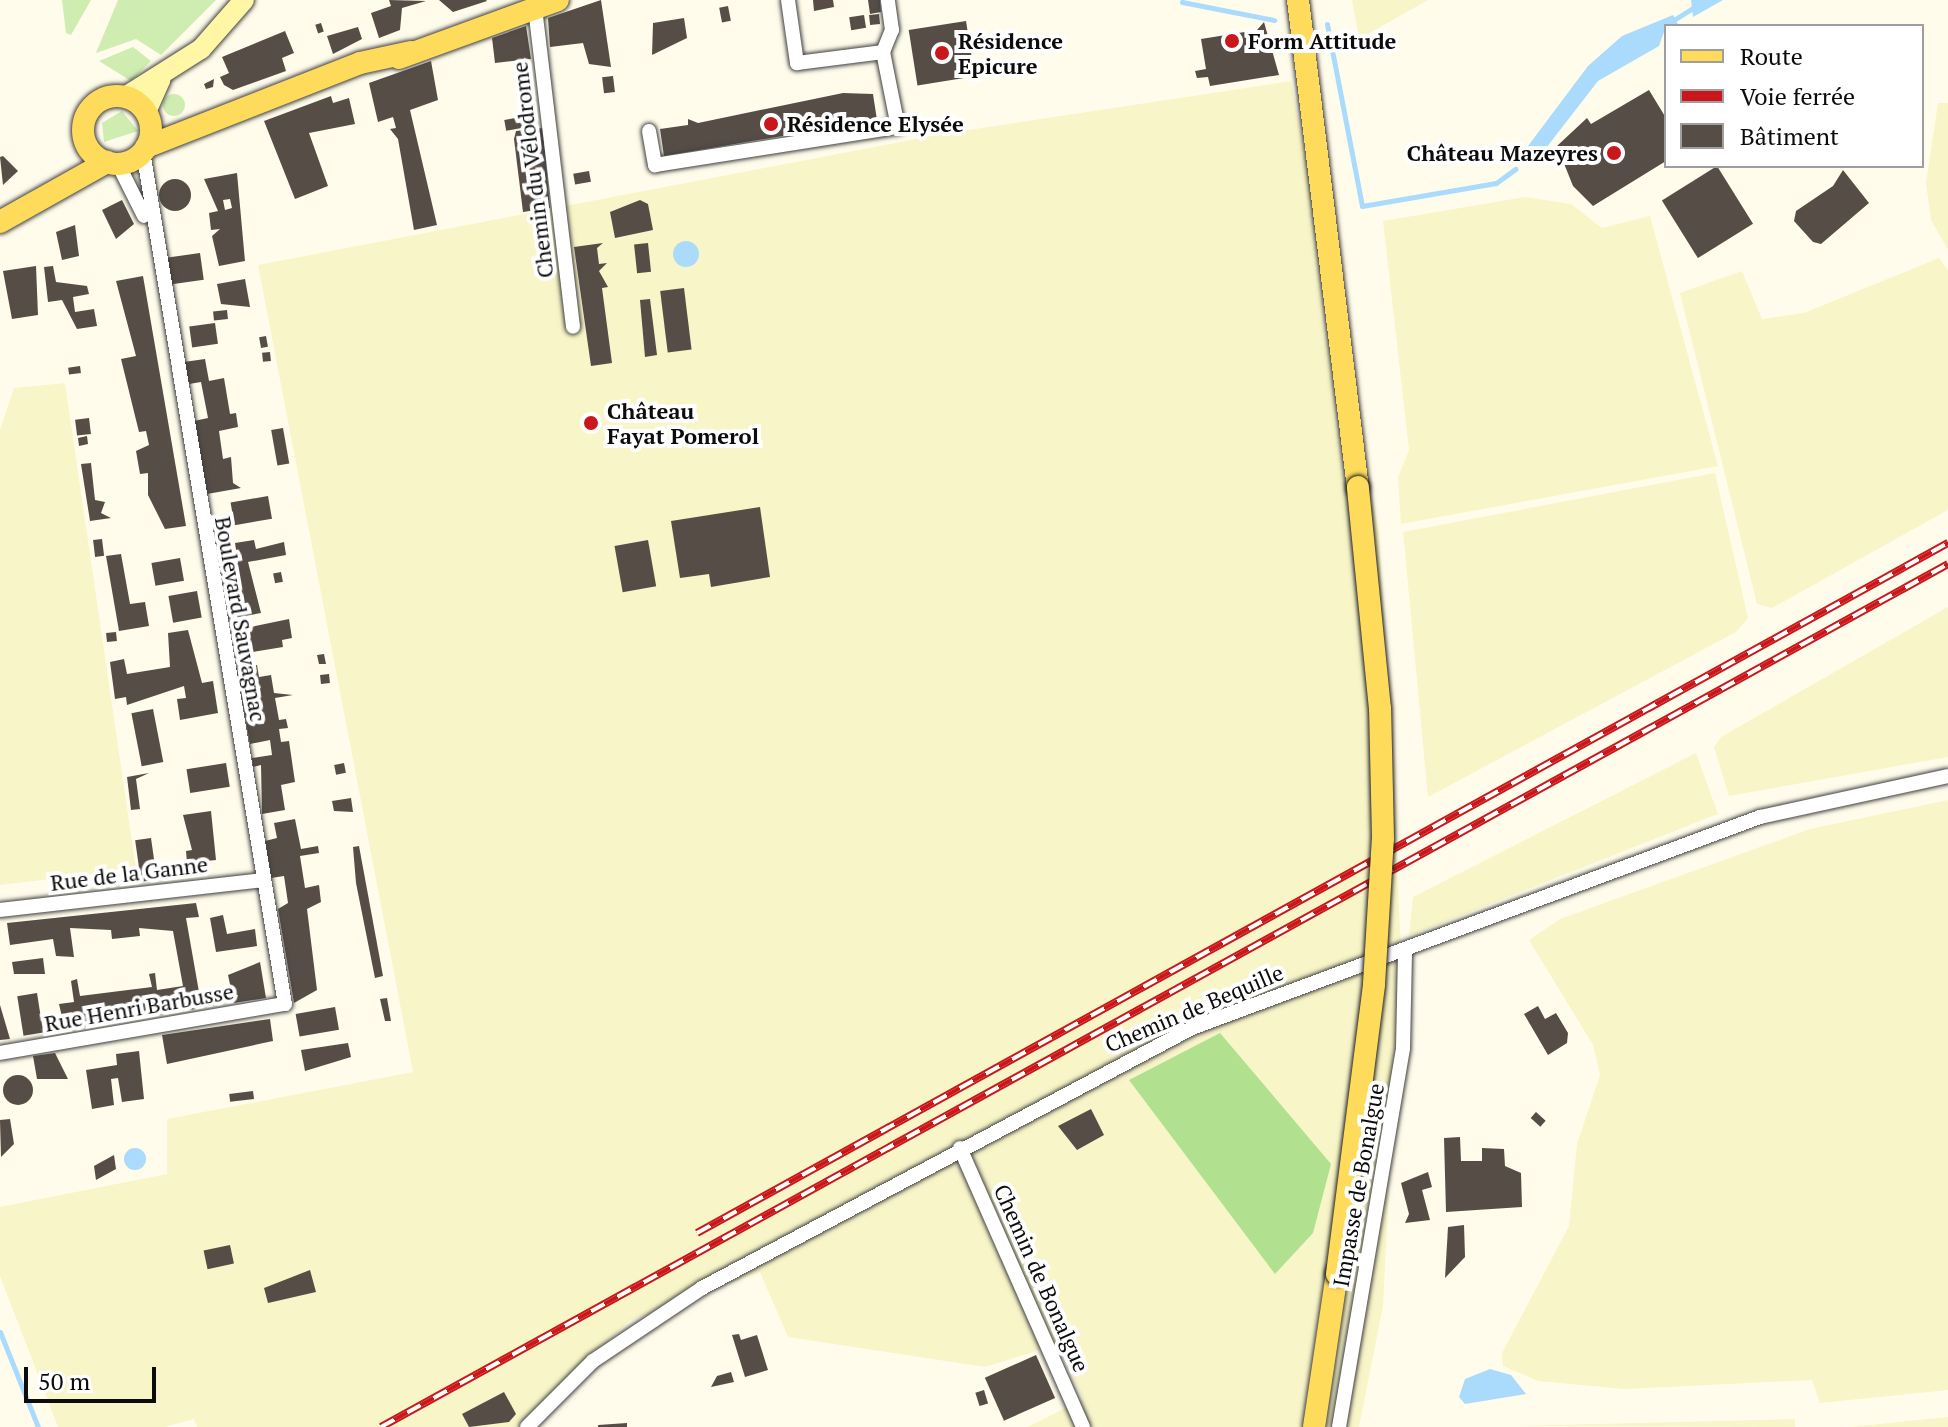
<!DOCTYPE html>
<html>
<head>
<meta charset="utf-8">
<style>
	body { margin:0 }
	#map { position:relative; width:1948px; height:1427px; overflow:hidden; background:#fffceb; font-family:"PT Serif",serif }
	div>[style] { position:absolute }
	.farmland>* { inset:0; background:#f8f5c8 }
	.green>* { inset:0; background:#cfedb1 }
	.round { border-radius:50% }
	.forest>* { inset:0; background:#b1e08e }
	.water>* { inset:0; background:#aadbfc }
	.stream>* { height:5px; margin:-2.5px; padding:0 2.5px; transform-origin:2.5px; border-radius:2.5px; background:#aadbfc }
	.building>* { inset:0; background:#564d47; transform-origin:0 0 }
	.roads { filter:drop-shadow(0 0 2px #3f3f3f) drop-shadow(0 0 2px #3f3f3f) }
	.street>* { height:14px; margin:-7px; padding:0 7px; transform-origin:7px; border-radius:7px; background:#fff }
	.secondary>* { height:20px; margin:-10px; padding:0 10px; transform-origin:10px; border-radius:10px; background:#fff7a6 }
	.primary>* { height:22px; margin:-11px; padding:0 11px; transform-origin:11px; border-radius:11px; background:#ffdb5b }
	.primary>.ring { margin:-11px; padding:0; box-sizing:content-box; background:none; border:22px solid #ffdb5b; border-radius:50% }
	.rail>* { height:8px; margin-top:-4px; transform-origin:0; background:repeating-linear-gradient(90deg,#fff 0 15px,#c9171b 0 30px); box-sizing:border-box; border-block:2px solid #c9171b }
	.bridges { filter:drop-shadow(0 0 2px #1d1d1d) drop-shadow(0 0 2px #1d1d1d) }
	.primary-bridge>* { height:22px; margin:-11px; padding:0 11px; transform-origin:11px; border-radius:11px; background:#ffdb5b }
	.dots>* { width:22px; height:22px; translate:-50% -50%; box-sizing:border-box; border:4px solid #fff; border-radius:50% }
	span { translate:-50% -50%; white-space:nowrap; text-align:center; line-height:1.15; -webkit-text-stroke:8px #fff; paint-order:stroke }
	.poi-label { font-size:22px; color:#0c0c0c; font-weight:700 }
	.left { translate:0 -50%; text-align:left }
	.right { translate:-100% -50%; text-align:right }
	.street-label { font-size:22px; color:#0c0c0c }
	.legend { position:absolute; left:1664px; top:24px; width:260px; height:144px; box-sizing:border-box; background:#fff; border:2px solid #9e9e9e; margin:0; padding:10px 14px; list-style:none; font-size:24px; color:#0c0c0c }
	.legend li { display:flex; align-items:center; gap:16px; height:40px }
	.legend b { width:40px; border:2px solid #9e9e9e }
	.scale { position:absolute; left:24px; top:1367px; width:132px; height:36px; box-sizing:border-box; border:4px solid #0c0c0c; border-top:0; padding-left:10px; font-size:24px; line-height:28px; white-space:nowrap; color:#0c0c0c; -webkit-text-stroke:6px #fff; paint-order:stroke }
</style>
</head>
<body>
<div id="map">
	<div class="farmland">
		<div style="clip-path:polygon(1352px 0,1428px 0,1359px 39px)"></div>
		<div style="clip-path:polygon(1291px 81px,1379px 532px,1401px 947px,1383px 1306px,1359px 1427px,1028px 1427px,1083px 1399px,1059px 1344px,985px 1367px,788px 1337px,760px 1272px,629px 1321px,519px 1427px,197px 1427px,194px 1419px,164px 1427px,58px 1427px,0 1276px,0 1207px,167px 1174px,167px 1119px,413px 1072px,258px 265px,942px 134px)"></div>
		<div style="clip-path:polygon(1938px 103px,1948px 103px,1948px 250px,1931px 220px,1926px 183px)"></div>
		<div style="clip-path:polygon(1525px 197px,1571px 204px,1602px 228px,1650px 216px,1718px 466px,1401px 524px,1398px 477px,1409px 450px,1383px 221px)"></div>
		<div style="clip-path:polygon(1939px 258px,1948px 270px,1948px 510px,1772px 608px,1757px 604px,1680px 293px,1742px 271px,1762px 319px,1804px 313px)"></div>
		<div style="clip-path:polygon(65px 383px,136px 869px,0 885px,0 430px,14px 388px)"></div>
		<div style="clip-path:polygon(1715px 473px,1748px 618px,1736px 632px,1428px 797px,1403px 532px)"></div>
		<div style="clip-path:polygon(1948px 607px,1948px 757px,1729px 796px,1714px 747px,1721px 737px)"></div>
		<div style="clip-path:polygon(1696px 753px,1718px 814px,1409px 936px,1413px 897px)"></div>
		<div style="clip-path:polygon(1948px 800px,1948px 1390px,1820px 1403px,1812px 1380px,1624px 1389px,1538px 1381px,1503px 1366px,1502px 1353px,1569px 1226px,1577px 1144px,1600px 1075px,1593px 1045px,1529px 940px,1560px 919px,1810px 829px)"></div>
		<div style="clip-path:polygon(1948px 1417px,1948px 1427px,1850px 1427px)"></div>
		<div style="clip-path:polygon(1795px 1419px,1795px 1427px,1515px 1426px)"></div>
	</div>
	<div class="green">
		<div style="clip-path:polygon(62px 0,91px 0,71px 35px,66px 33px)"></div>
		<div style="clip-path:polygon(118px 0,216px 0,161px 55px,136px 39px,96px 53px)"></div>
		<div style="clip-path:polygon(133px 47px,151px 61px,131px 81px,99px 61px)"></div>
		<div class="round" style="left:163px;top:94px;width:22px;height:22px"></div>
		<div style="clip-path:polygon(122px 111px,138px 131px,104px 142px,102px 123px)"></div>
	</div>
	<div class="forest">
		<div style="clip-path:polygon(1220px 1033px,1331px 1164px,1313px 1233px,1275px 1274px,1129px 1080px)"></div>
	</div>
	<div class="water">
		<div style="clip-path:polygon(1691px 0,1723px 0,1693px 17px)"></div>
		<div style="clip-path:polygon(1673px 15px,1679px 26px,1666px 26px,1659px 46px,1598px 81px,1536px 161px,1525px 150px,1588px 66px,1622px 36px)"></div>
		<div class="round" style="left:673px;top:241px;width:26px;height:26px"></div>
		<div class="round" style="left:124px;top:1148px;width:22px;height:22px"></div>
		<div style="clip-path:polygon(1490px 1369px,1511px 1375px,1526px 1394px,1465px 1404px,1459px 1397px,1465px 1379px)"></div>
	</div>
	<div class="stream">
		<div style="left:1182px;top:2px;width:94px;rotate:11.1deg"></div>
		<div style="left:1672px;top:21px;width:39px;rotate:-32deg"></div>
		<div style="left:1327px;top:24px;width:185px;rotate:79.1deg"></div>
		<div style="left:1362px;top:206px;width:136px;rotate:-9.7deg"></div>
		<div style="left:1496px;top:183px;width:24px;rotate:-36deg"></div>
		<div style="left:0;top:1332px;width:102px;rotate:68.2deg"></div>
	</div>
	<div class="building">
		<div style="clip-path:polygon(389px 0,426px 1px,402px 8px,400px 30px,379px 38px,371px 13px,391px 6px)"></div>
		<div style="clip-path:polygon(439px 0,486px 0,487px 1px,453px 12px)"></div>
		<div style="clip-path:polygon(601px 0,611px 67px,589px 64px,583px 43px,550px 47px,548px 18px)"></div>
		<div style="clip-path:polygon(813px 0,833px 0,834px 7px,814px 11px)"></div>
		<div style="clip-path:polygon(868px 0,880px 0,881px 12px,870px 14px)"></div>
		<div style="left:728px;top:6px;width:15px;height:9px;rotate:79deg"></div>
		<div style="left:879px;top:14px;width:10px;height:10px;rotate:84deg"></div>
		<div style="left:864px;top:15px;width:13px;height:15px;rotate:81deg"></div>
		<div style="clip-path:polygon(684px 18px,687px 38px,652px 55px,653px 23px)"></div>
		<div style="left:966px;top:21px;width:56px;height:58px;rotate:81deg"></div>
		<div style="clip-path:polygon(1264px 22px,1279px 75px,1210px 86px,1208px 77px,1197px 78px,1195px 71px,1206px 69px,1201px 39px,1257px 30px)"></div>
		<div style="left:321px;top:23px;width:9px;height:6px;rotate:72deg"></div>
		<div style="clip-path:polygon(526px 26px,531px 59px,495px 63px,492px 38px)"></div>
		<div style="clip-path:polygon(358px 27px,362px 39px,333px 54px,327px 36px)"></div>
		<div style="clip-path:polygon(285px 31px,294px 53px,282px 58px,286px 71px,233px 90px,224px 85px,220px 77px,229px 73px,222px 57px)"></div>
		<div style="clip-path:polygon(431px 61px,438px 100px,410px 110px,437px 225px,414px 230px,398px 139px,390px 129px,396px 128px,393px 117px,378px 122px,369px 83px)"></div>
		<div style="left:613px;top:76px;width:16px;height:11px;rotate:83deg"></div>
		<div style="clip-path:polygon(214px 79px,213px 87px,206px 89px,204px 84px)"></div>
		<div style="clip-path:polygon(1649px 90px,1666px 118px,1666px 161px,1593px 206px,1573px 186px,1557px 146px,1587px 118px,1591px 124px)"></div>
		<div style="clip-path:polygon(843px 93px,873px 94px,877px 120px,664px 156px,660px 129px,688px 125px,688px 119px,698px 123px)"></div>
		<div style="clip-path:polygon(331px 96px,333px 103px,349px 98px,355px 124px,309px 133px,328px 186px,295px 199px,264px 121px)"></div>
		<div style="left:521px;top:117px;width:11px;height:17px;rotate:80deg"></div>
		<div style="clip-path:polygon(543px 128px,550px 208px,523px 212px,514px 139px,516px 131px)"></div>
		<div style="clip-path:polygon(3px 156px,18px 171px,3px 185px,0 157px)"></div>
		<div style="left:1717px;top:166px;width:68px;height:65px;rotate:58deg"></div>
		<div style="clip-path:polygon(1843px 170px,1869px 203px,1821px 244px,1813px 242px,1794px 221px,1796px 211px,1833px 186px)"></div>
		<div style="left:589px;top:171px;width:11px;height:16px;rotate:80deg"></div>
		<div style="clip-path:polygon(evenodd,237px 173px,245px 261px,219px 266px,212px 236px,220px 229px,211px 230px,209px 213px,218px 211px,204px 179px,237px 173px,230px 199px,232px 208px,225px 210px,223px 200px,230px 199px)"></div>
		<div class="round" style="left:159px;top:179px;width:32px;height:32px"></div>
		<div style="clip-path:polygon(122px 200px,134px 224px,116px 239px,102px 210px)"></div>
		<div style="clip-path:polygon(640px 200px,648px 204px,653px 230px,615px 238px,610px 212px)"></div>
		<div style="clip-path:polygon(75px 225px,79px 256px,62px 260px,56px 232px)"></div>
		<div style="clip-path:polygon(603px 243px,597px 248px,599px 264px,607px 263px,599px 271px,608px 287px,602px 288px,612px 363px,591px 366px,574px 247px)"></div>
		<div style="left:648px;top:243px;width:29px;height:14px;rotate:84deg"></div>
		<div style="left:200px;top:253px;width:27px;height:34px;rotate:82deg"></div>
		<div style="clip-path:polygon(36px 266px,38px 315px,12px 319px,3px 271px)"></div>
		<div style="clip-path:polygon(53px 266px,56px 282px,87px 286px,89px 294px,73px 297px,75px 312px,94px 309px,97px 326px,77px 329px,62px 300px,48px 302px,44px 267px)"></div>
		<div style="clip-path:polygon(143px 276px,186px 526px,165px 529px,148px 495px,148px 473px,140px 474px,136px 451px,149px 445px,146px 431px,139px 432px,121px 359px,136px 356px,116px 281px)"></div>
		<div style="clip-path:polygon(245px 279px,250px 307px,221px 304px,217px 284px)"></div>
		<div style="left:684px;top:288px;width:62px;height:24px;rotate:83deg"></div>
		<div style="clip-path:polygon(650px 299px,657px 355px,645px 357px,640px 300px)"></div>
		<div style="left:227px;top:310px;width:9px;height:14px;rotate:84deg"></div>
		<div style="left:215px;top:323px;width:21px;height:26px;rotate:82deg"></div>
		<div style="left:266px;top:336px;width:11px;height:7px;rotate:80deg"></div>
		<div style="left:270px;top:352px;width:9px;height:8px;rotate:84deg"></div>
		<div style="clip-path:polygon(205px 359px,209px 381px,224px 378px,230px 414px,236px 413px,238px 427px,219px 431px,223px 459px,231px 457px,233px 483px,241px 488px,207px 494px,194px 421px,208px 418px,201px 382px,189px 384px,184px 362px)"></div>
		<div style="left:80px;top:366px;width:7px;height:12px;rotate:82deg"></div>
		<div style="left:89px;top:418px;width:16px;height:14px;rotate:83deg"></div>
		<div style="left:283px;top:428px;width:36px;height:12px;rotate:80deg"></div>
		<div style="clip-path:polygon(87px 436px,88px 444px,79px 446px,78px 438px)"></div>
		<div style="clip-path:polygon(91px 463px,95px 500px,105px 502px,101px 513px,111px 518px,90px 521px,81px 464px)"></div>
		<div style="left:268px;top:496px;width:23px;height:38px;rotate:80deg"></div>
		<div style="clip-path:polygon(760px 507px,770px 577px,711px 587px,709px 574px,680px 578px,671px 521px)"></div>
		<div style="left:102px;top:539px;width:17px;height:9px;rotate:83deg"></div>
		<div style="clip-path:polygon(254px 540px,256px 549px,284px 542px,286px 555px,248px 562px,261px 613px,228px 619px,220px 566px,238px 563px,235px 543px)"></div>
		<div style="left:648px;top:540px;width:47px;height:34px;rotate:80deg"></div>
		<div style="clip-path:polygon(121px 554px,130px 604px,145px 602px,149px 626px,119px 631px,106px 556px)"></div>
		<div style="left:180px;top:558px;width:23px;height:29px;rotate:80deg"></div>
		<div style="left:281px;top:572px;width:10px;height:8px;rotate:79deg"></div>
		<div style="left:197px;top:591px;width:27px;height:29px;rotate:80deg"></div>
		<div style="clip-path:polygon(289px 619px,292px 638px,282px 640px,283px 647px,247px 653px,251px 627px)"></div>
		<div style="clip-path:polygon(188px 630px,202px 683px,213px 681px,218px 713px,180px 720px,177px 699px,186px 698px,184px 686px,127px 705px,126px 697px,115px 699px,110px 662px,124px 659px,127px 674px,170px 667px,168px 633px)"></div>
		<div style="left:116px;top:632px;width:9px;height:10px;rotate:84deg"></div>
		<div style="clip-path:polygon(324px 654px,326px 664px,319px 664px,317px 655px)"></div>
		<div style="clip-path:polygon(257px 665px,259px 677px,271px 675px,274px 693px,293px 695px,275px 698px,279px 720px,286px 719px,288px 728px,279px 729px,281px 742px,289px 741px,295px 782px,281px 785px,285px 810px,262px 814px,261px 765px,253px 767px,252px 758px,272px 755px,270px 740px,250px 744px,236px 668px)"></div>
		<div style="left:329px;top:674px;width:9px;height:9px;rotate:84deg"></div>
		<div style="left:153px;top:709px;width:54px;height:22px;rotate:79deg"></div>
		<div style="left:226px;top:763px;width:24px;height:40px;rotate:81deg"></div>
		<div style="left:344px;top:763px;width:10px;height:10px;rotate:79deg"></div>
		<div style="clip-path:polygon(149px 773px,136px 779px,140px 809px,131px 810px,127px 777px)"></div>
		<div style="clip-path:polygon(351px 798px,353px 812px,334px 811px,332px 801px)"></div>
		<div style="clip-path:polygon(211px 811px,216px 860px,187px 863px,186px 851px,192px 850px,183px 815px)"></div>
		<div style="clip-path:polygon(295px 819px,301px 849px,318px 846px,319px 853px,300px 856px,305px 888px,319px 885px,321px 902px,307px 909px,317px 990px,294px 1003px,278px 909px,288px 903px,284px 876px,271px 878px,265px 841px,277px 838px,274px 823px)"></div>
		<div style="left:151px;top:838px;width:42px;height:16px;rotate:82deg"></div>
		<div style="clip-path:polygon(359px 846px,383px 976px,375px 978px,356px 883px,353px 847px)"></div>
		<div style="clip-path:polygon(196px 903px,199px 917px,186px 918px,199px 992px,211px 991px,214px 1006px,65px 1030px,59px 1004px,74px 1002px,71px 981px,77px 979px,80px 996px,152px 987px,149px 974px,155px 973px,157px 990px,183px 986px,173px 931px,139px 928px,140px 936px,112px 939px,111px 930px,70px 928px,74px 957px,56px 956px,53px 939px,10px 945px,7px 923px)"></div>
		<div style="clip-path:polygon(223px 915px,227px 934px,255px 929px,257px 946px,216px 952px,210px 918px)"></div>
		<div style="clip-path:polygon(43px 958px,45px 974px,14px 974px,12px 962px)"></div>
		<div style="clip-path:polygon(260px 962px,266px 998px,234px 1003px,228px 975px)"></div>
		<div style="left:37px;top:993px;width:40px;height:20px;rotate:81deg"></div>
		<div style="clip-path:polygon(387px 998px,391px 1021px,385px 1021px,380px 999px)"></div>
		<div style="clip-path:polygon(0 1005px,10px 1039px,0 1040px)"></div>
		<div style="clip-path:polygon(1538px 1006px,1545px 1019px,1556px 1013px,1568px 1033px,1567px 1043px,1548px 1055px,1524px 1014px)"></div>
		<div style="left:335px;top:1007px;width:23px;height:40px;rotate:80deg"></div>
		<div style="clip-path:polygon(270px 1019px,273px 1041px,167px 1064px,162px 1035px)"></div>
		<div style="clip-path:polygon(348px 1043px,351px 1057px,305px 1071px,301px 1050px)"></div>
		<div style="clip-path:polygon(139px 1051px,144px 1099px,122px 1102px,118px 1078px,111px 1079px,114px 1105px,92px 1109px,86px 1070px,117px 1065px,116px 1054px)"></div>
		<div style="clip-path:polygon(55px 1053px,68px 1079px,37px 1079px,33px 1056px)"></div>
		<div class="round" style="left:3px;top:1075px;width:30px;height:30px"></div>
		<div style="left:253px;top:1091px;width:8px;height:24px;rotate:83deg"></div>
		<div style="clip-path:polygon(1091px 1109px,1104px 1135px,1077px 1150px,1058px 1126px)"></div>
		<div style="left:1536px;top:1112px;width:13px;height:8px;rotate:42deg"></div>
		<div style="clip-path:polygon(10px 1119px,14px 1144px,1px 1157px,0 1120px)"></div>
		<div style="clip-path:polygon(1460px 1137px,1461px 1161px,1482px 1161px,1482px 1148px,1504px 1149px,1505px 1166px,1521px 1173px,1522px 1207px,1446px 1212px,1444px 1138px)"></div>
		<div style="clip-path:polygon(114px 1155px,116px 1169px,96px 1180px,94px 1166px)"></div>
		<div style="clip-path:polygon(1428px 1172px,1432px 1187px,1422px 1190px,1430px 1220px,1405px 1223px,1409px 1214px,1401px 1183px)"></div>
		<div style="clip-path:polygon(1464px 1225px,1465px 1257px,1445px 1278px,1448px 1227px)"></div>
		<div style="left:230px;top:1245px;width:19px;height:27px;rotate:78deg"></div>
		<div style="clip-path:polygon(310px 1270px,316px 1292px,268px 1303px,264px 1288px)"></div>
		<div style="clip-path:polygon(739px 1334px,741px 1340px,757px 1335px,768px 1370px,745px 1377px,732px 1335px)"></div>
		<div style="left:1036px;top:1355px;width:47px;height:56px;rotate:66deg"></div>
		<div style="clip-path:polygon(731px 1372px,734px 1382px,711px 1387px,717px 1376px)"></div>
		<div style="left:984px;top:1390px;width:14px;height:9px;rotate:73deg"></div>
		<div style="clip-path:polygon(504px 1392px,516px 1414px,509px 1422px,469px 1427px,462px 1414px)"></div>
		<div style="clip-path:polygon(627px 1423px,627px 1427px,598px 1427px,598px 1425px)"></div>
	</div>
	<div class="roads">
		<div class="street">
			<div style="left:788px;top:0;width:64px;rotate:81.9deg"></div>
			<div style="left:797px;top:63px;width:87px;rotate:-7.3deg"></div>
			<div style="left:883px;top:52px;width:24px;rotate:-68deg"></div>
			<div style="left:892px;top:30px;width:30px;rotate:-98deg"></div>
			<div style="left:535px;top:8px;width:321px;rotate:83.2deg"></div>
			<div style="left:649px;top:131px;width:35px;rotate:80deg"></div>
			<div style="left:655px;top:165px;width:246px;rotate:-8.9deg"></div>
			<div style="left:898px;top:127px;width:76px;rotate:-101.3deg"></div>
			<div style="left:118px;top:164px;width:58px;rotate:63.4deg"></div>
			<div style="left:0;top:910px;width:265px;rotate:-6.5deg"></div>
			<div style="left:0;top:1053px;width:289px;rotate:-9.8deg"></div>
			<div style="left:285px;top:1004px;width:864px;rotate:-99.46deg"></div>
			<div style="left:960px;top:1148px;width:305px;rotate:66.2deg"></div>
			<div style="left:527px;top:1427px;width:93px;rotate:-45deg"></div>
			<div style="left:593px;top:1361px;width:131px;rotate:-33.8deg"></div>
			<div style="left:702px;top:1288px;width:555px;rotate:-27.95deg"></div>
			<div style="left:1192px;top:1028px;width:606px;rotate:-20.38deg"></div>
			<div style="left:1760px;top:817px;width:192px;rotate:-12.3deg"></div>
			<div style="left:1339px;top:1427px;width:384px;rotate:-80.4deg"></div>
			<div style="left:1403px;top:1048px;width:99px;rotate:-88.8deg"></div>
		</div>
		<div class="secondary">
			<div style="left:125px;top:97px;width:90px;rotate:-32.3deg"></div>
			<div style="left:201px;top:49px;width:65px;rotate:-48.7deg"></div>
			<div style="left:146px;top:112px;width:36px;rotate:-66deg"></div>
		</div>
		<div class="primary">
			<div style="left:1298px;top:0;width:491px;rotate:83deg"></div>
			<div style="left:399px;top:58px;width:169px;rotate:-20deg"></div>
			<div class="ring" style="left:83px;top:96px;width:46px;height:46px"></div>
			<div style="left:146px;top:147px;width:230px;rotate:-21.4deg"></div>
			<div style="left:360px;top:63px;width:52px;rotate:-12.2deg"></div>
			<div style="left:0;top:222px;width:123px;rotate:-29.3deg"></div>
			<div style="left:1314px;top:1427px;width:155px;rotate:-81.5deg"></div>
		</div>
	</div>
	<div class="rail">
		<div style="left:697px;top:1233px;width:1429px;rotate:-28.88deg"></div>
		<div style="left:381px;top:1427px;width:1789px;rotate:-28.84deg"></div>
	</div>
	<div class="bridges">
		<div class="primary-bridge">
			<div style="left:1337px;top:1274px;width:292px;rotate:-82.7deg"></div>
			<div style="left:1374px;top:984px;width:146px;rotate:-86.5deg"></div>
			<div style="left:1383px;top:838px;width:129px;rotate:-91.3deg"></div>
			<div style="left:1380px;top:709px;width:223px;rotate:-95.7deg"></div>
		</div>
	</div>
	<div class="dots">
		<div style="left:1232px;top:41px;background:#c9171b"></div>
		<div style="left:942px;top:53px;background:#c9171b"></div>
		<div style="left:771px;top:124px;background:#c9171b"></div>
		<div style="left:1614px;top:153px;background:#c9171b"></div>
		<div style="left:591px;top:423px;background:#c9171b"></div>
	</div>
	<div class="poi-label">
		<span class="left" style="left:958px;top:53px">Résidence<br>Epicure</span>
		<span class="left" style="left:1248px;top:41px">Form Attitude</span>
		<span class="left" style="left:787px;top:124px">Résidence Elysée</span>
		<span class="right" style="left:1598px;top:153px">Château Mazeyres</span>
		<span class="left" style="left:607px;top:423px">Château<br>Fayat Pomerol</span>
	</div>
	<div class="street-label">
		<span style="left:532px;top:170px;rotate:-97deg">Chemin du Vélodrome</span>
		<span style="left:241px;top:619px;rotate:80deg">Boulevard Sauvagnac</span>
		<span style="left:129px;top:873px;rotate:-7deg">Rue de la Ganne</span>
		<span style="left:139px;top:1007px;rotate:-10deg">Rue Henri Barbusse</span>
		<span style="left:1194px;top:1008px;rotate:-23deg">Chemin de Bequille</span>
		<span style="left:1358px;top:1185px;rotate:-80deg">Impasse de Bonalgue</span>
		<span style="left:1042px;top:1278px;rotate:66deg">Chemin de Bonalgue</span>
	</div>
	<ul class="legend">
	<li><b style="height:10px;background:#ffdb5b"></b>Route</li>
	<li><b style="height:10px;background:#c9171b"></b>Voie ferrée</li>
	<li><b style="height:22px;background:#564d47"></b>Bâtiment</li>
	</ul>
	<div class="scale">50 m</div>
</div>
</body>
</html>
